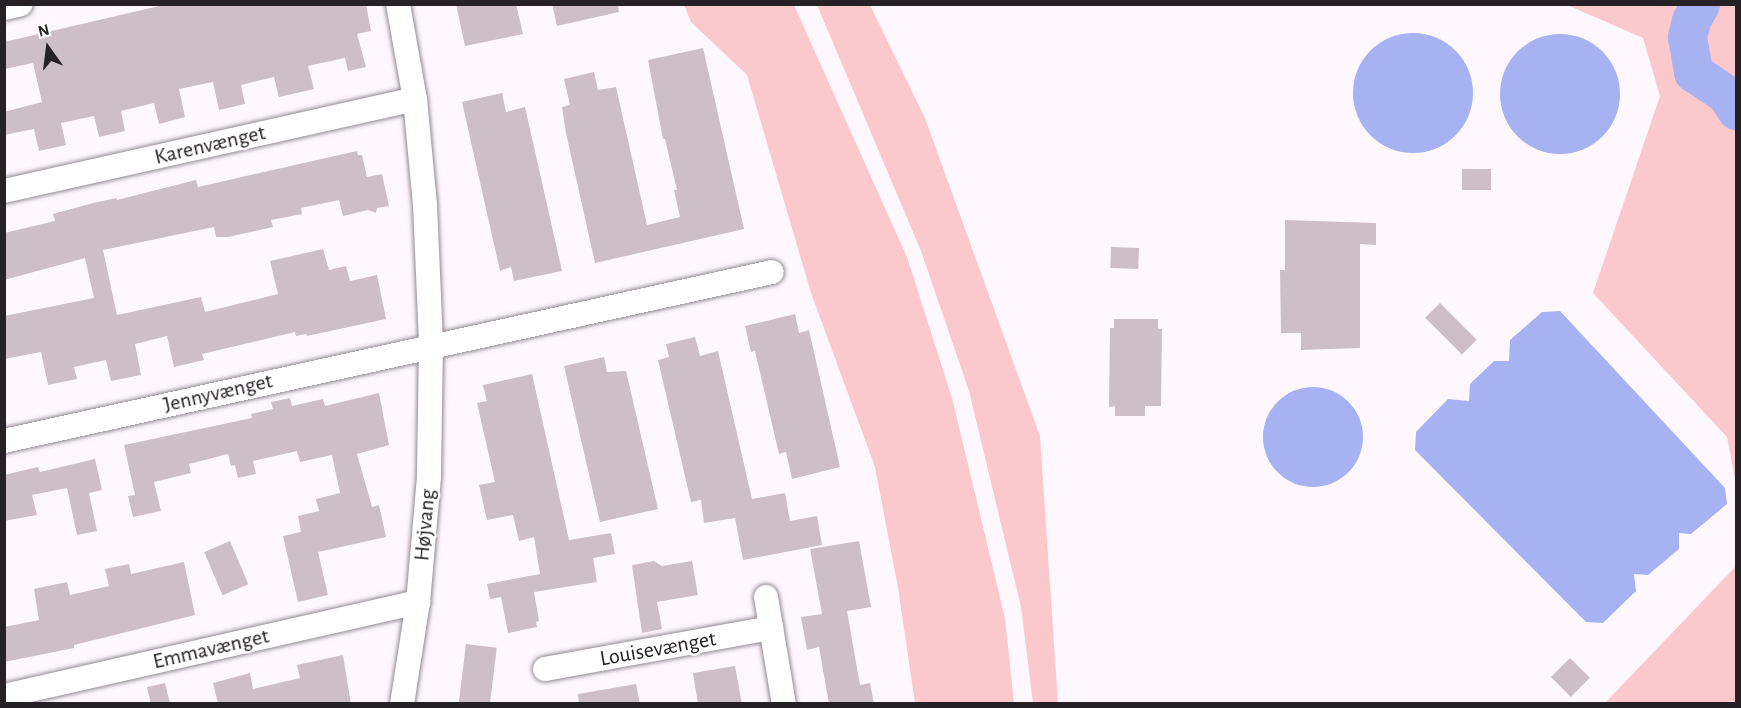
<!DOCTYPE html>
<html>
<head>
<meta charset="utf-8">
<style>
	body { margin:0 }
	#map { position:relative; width:1741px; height:708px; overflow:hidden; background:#fef8fe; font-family:"Alegreya Sans",sans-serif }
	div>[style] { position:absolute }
	.green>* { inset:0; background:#fbc8cb }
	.water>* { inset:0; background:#a7b2f2 }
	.round { border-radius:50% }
	.river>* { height:39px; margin:-19.5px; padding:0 19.5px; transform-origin:19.5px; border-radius:19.5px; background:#a7b2f2 }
	.building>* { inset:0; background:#cdbfc5; transform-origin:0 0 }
	.roads { filter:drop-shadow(0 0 2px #938993) drop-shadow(0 0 2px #938993) }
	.minor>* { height:24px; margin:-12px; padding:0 12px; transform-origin:12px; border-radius:12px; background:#fff }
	span { translate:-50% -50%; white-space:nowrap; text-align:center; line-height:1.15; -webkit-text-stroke:5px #fff; paint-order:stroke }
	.street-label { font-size:22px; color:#252125 }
	.frame { position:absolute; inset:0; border:6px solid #252125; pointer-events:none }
	.north { position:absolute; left:18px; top:18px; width:60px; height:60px; -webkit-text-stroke:4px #fff; paint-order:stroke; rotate:346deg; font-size:16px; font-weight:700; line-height:24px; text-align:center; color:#252125 }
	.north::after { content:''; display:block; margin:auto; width:21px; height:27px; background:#252125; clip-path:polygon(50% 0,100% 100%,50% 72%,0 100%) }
</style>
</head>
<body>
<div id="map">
	<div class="green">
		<div style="clip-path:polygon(684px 5px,794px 5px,907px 257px,952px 398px,1005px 618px,1014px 703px,915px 703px,898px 588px,875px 467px,811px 293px,747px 75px,691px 22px)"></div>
		<div style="clip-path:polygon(817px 5px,870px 5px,925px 118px,1040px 436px,1058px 703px,1033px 703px,1021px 607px,969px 391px,921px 251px)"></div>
		<div style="clip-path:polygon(1567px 5px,1736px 5px,1736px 484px,1727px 437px,1593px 293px,1660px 96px,1643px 38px)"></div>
		<div style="clip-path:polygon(1736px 566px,1736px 703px,1605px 703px)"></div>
	</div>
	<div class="water">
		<div class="round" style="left:1353px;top:33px;width:120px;height:120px"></div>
		<div class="round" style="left:1500px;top:34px;width:120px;height:120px"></div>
		<div style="clip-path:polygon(1560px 311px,1725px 488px,1727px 504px,1691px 534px,1679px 533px,1679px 549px,1648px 575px,1634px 574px,1636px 591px,1603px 623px,1586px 622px,1415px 450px,1416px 432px,1448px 399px,1469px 401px,1470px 384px,1494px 361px,1509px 361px,1510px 340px,1542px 312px)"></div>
		<div class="round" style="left:1263px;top:387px;width:100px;height:100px"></div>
	</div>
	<div class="river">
		<div style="left:1700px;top:4px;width:18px;rotate:119deg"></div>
		<div style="left:1691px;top:20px;width:17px;rotate:103deg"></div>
		<div style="left:1687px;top:37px;width:36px;rotate:80deg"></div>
		<div style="left:1693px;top:72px;width:40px;rotate:34deg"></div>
		<div style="left:1726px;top:94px;width:19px;rotate:58deg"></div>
	</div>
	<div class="building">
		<div style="clip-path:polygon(168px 4px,366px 4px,371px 31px,357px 34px,366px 67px,348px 71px,345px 58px,308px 66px,314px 89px,279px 97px,274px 77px,241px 85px,245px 104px,219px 110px,213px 82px,179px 89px,185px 117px,159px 124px,154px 103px,121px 111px,125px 131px,99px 137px,94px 116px,61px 123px,66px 145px,39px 151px,34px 129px,4px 135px,4px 112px,42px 102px,33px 63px,4px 69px,4px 42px)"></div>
		<div style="clip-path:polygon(456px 4px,516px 4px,523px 34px,465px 46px)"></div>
		<div style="clip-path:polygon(552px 4px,618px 4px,619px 12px,557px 26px)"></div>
		<div style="clip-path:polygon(703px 48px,744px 229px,595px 263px,566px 133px,562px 107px,570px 105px,564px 79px,594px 72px,598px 90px,616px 87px,647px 225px,680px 217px,674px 190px,677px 190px,665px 139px,663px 139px,648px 60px)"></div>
		<div style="clip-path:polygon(502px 93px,506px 112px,525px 107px,562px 271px,514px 281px,511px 267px,500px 271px,462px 102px)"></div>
		<div style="clip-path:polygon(357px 151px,358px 155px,362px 155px,367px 177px,382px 174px,389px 206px,377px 208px,376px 213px,368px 210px,343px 216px,339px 200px,301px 208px,302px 214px,271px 220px,273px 227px,228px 237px,216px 237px,214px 227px,103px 250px,117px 315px,201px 297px,205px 312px,278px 294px,270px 261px,323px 249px,329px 270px,346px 266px,350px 281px,377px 275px,386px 319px,307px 336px,306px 334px,296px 336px,295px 332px,202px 354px,204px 360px,174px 367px,167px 336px,135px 344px,141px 375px,111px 381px,106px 360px,74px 367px,77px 379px,48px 385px,41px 352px,4px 359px,4px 316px,94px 298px,85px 258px,4px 280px,4px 233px,55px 221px,53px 214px,93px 203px,116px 198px,117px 200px,196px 180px,198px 187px)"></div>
		<div style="left:1462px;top:169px;width:29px;height:21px"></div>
		<div style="clip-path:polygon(1285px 220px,1376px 223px,1376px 245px,1360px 244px,1360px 348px,1301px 350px,1301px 333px,1281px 333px,1280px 270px,1285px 270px)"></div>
		<div style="left:1111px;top:247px;width:28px;height:21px;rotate:2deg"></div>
		<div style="left:1440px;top:303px;width:52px;height:21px;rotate:45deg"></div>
		<div style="clip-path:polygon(795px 314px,799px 333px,809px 330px,840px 467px,792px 479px,786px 452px,779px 454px,755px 351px,751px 352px,745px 326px)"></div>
		<div style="clip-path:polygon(1114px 319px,1158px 319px,1158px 329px,1162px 329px,1161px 406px,1145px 406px,1145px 416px,1115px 416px,1115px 406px,1109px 407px,1110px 328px,1114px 328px)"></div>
		<div style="clip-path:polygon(695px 337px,700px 356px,718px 351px,752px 499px,785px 493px,790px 521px,817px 516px,822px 545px,743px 560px,735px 518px,704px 523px,701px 500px,691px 502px,658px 360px,669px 357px,666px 344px)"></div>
		<div style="clip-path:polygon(604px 357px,607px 372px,626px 371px,658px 509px,600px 522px,564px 366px)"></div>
		<div style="clip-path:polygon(532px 374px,569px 540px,611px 533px,615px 554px,593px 558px,597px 582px,534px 592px,539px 621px,536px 622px,537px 627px,508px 633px,501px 597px,490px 599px,487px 584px,540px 574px,534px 537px,519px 541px,513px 515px,487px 520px,479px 485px,495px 482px,477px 403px,487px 401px,483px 385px)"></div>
		<div style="clip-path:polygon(379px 393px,389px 445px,357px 454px,372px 507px,379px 505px,386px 537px,318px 552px,328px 595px,298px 602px,283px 536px,301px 532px,298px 516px,319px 511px,316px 499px,340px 493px,332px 455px,300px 462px,297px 451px,253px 461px,256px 474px,238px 478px,235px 465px,231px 466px,228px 454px,189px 464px,191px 473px,154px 482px,161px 511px,133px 517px,128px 496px,135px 495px,124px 445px,252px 418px,251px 414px,273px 409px,271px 402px,290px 398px,292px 406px,323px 399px,325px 406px)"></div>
		<div style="clip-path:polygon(95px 459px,102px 490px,89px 493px,97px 531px,77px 535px,67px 488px,32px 495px,37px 515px,4px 521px,4px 475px,38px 467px,40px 472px)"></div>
		<div style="left:230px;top:541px;width:47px;height:28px;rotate:67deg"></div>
		<div style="clip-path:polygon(859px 541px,871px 607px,847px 611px,860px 685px,870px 683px,874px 704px,829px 704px,819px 647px,807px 650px,801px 617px,822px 614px,810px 549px)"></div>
		<div style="clip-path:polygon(654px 561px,662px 566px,692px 561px,698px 595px,657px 602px,662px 629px,642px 633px,632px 565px)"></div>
		<div style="clip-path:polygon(184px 562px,195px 615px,74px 645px,74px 648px,4px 662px,4px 627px,39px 620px,34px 589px,67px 582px,70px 595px,109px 586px,105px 569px,129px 564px,131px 574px)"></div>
		<div style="left:466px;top:644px;width:31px;height:61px;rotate:7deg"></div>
		<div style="clip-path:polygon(343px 655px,351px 704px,218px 704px,213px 683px,250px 673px,253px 689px,300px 678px,297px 665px)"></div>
		<div style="left:1570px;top:658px;width:28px;height:27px;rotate:45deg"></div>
		<div style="clip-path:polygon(735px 666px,742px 704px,698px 704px,693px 673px)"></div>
		<div style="clip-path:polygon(165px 683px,170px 704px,151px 704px,147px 687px)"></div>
		<div style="clip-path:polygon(636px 684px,640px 704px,579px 704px,578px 694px)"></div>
	</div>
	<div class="roads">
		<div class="minor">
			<div style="left:398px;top:4px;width:97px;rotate:79.9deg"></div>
			<div style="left:415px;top:99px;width:106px;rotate:84.6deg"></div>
			<div style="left:425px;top:205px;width:140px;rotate:87.5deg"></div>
			<div style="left:431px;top:345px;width:132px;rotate:90.9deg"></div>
			<div style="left:429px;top:477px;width:125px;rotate:95deg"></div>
			<div style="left:418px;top:602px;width:103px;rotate:98.9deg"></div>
			<div style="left:4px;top:8px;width:17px;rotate:-13deg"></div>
			<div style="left:4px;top:191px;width:421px;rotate:-12.6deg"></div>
			<div style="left:4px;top:441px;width:786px;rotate:-12.41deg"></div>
			<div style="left:766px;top:597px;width:109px;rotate:80.5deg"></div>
			<div style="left:545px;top:669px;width:230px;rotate:-10.3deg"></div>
			<div style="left:4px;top:696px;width:425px;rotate:-12.8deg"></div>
		</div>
	</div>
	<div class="street-label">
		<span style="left:210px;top:145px;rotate:-13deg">Karenvænget</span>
		<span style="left:218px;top:393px;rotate:-13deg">Jennyvænget</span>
		<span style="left:425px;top:525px;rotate:-85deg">Højvang</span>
		<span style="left:211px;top:649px;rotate:-13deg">Emmavænget</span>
		<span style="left:658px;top:649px;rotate:-10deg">Louisevænget</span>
	</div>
	<div class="frame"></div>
	<div class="north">N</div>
</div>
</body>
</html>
